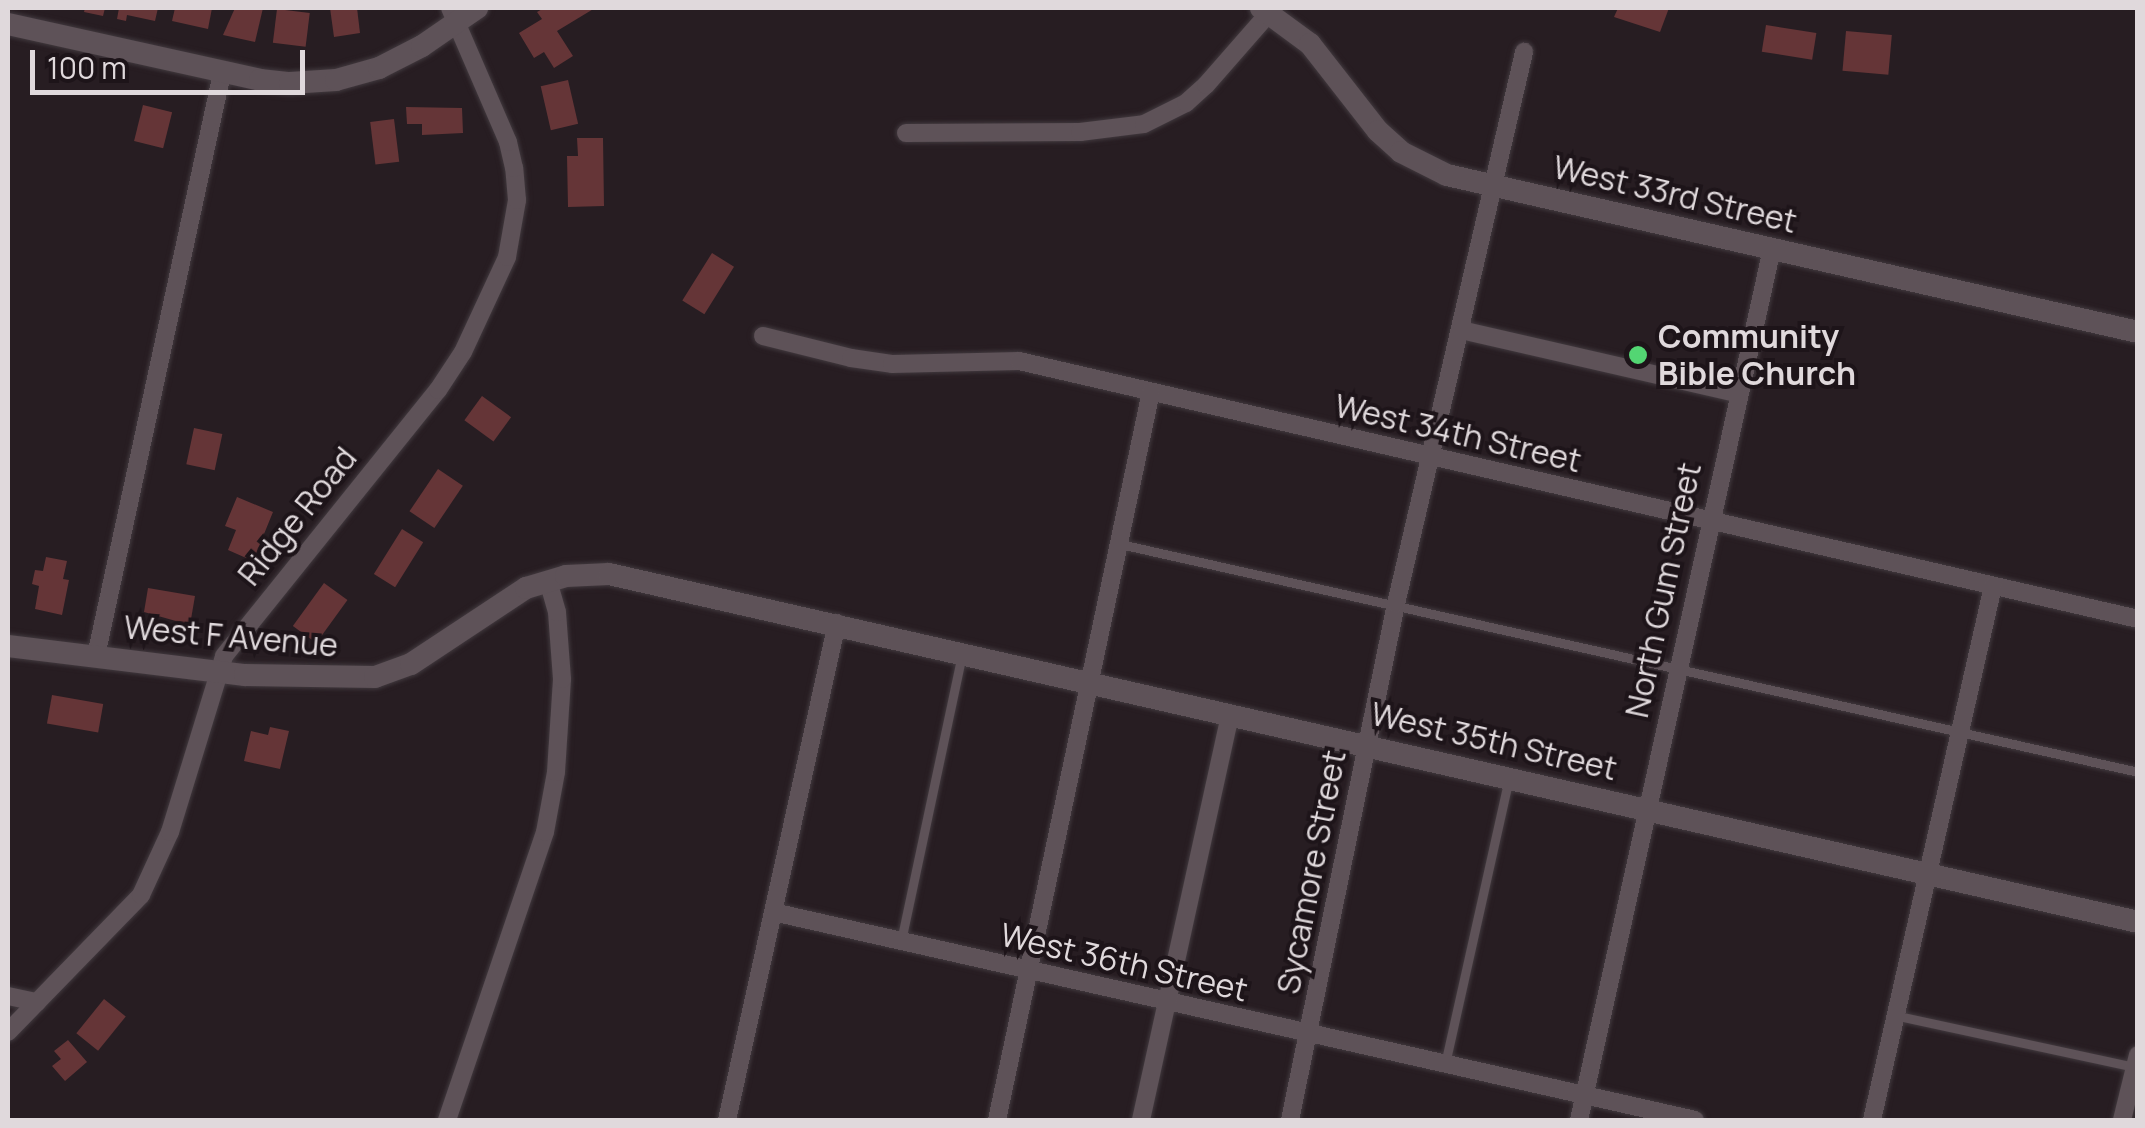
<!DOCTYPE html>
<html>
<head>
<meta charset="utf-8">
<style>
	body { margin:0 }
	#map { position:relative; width:2145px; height:1128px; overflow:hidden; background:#271d22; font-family:Manrope,sans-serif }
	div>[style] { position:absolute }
	.building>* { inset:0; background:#653537; transform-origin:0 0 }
	.roads { filter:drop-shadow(0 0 2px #41393e) drop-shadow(0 0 2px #41393e) }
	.service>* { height:9px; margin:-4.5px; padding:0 4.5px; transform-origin:4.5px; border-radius:4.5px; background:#5e5258 }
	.minor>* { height:18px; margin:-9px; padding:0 9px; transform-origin:9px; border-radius:9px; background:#5e5258 }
	.tertiary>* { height:22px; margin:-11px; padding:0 11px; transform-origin:11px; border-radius:11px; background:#5e5258 }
	.dots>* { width:28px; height:28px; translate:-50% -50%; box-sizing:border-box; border:5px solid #1d1419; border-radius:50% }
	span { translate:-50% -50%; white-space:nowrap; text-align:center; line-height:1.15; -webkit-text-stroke:8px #1d1419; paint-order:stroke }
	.street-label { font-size:32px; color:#e0d9dc }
	.poi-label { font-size:32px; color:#e0d9dc; font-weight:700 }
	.left { translate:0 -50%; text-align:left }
	.frame { position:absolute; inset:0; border:10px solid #e0d9dc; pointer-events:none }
	.scale { position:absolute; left:30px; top:50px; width:275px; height:45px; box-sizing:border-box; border:5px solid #e0d9dc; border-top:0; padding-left:12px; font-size:30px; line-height:35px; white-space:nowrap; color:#e0d9dc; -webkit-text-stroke:8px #1d1419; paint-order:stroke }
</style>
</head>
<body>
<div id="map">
	<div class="building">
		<div style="clip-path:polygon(85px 8px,105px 8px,103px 16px,84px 12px)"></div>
		<div style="clip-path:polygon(119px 8px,158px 8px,155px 21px,127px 15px,126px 21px,117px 19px)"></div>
		<div style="clip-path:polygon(175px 8px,212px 8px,208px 29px,172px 21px)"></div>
		<div style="clip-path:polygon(235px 8px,263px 8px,255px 42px,223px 35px)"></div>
		<div style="clip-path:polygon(330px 8px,357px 8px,360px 33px,334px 37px)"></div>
		<div style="clip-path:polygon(544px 8px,595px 8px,557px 31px,573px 56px,554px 68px,544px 52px,534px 58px,519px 33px,542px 19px,537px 12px)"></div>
		<div style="clip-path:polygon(1618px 8px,1669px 8px,1660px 32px,1614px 17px)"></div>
		<div style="left:277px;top:9px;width:33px;height:34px;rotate:7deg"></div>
		<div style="left:1766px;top:25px;width:51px;height:27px;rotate:9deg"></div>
		<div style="left:1846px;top:31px;width:46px;height:40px;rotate:5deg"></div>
		<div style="left:568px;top:80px;width:45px;height:28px;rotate:77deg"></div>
		<div style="left:143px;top:105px;width:30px;height:37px;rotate:14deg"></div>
		<div style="clip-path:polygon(406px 107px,462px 108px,463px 133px,422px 135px,422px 124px,407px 124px)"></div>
		<div style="left:394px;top:119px;width:43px;height:24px;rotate:83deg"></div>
		<div style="clip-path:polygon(577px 138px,603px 138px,604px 206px,568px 207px,567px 156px,578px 156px)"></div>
		<div style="left:712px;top:253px;width:26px;height:56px;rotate:32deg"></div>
		<div style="left:482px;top:396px;width:36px;height:30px;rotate:36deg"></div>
		<div style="left:194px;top:428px;width:29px;height:37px;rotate:12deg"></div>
		<div style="left:438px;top:469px;width:30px;height:51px;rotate:34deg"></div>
		<div style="clip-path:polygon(237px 497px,273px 512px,253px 561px,228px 550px,236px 530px,225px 526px)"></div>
		<div style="left:402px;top:529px;width:25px;height:53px;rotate:32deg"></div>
		<div style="clip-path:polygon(46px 557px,67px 561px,63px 579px,69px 580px,62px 615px,35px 609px,39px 586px,32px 584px,35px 570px,43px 571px)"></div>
		<div style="left:324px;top:583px;width:29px;height:53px;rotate:36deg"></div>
		<div style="clip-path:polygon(148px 588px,195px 596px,190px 625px,144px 612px)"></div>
		<div style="left:52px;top:695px;width:52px;height:29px;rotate:10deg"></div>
		<div style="clip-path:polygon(270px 727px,289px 731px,280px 769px,244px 761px,251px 731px,268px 735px)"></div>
		<div style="left:104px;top:999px;width:28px;height:44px;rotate:39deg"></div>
		<div style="clip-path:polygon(68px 1040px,87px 1062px,65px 1081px,52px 1066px,61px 1059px,54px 1051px)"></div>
	</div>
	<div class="roads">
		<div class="service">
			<div style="left:1120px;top:544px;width:1043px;rotate:12.62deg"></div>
			<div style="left:901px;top:941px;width:292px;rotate:-78deg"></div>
			<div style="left:1894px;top:1015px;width:247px;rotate:12.2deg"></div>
			<div style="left:1445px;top:1064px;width:293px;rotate:-77.4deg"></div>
		</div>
		<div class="minor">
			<div style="left:906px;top:133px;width:174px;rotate:-0.3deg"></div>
			<div style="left:1080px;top:132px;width:64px;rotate:-7.1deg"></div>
			<div style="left:1144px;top:124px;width:47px;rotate:-26.6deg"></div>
			<div style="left:1186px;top:103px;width:27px;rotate:-42deg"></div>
			<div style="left:1206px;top:85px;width:97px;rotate:-48.8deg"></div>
			<div style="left:1461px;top:330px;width:282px;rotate:12.9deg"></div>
			<div style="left:763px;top:336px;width:91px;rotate:14deg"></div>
			<div style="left:851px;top:358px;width:41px;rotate:8.3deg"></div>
			<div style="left:892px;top:364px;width:127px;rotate:-1.4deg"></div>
			<div style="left:1019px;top:361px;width:1148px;rotate:12.98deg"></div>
			<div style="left:96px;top:656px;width:596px;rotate:-77.8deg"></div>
			<div style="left:773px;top:912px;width:945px;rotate:12.71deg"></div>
			<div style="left:8px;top:996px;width:30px;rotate:12deg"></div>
			<div style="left:8px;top:1032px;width:191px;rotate:-45.8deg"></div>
			<div style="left:141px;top:895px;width:69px;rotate:-65.3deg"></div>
			<div style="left:170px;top:832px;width:184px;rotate:-72.9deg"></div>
			<div style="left:224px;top:656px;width:341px;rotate:-51.2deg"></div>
			<div style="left:438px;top:390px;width:45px;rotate:-56.7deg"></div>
			<div style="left:463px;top:352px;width:105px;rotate:-65.1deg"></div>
			<div style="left:507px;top:257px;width:58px;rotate:-80deg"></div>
			<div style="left:517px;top:200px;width:32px;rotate:-95deg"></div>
			<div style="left:514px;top:168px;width:27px;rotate:-103deg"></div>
			<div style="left:508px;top:142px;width:146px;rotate:-113.4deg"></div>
			<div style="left:447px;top:1120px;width:304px;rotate:-71.2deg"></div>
			<div style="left:545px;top:832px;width:61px;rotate:-79.6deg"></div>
			<div style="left:556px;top:772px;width:93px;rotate:-86.3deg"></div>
			<div style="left:562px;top:679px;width:67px;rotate:-94.3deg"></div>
			<div style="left:557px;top:612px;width:33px;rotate:-106deg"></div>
			<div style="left:727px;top:1120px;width:509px;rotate:-77.52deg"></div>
			<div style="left:997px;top:1120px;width:744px;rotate:-78.06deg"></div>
			<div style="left:1141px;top:1120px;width:416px;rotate:-77.6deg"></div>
			<div style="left:1290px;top:1120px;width:527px;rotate:-78.39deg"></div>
			<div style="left:1396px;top:604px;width:567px;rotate:-76.94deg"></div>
			<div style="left:1579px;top:1120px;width:892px;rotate:-77.51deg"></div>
			<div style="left:1872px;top:1120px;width:548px;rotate:-77.23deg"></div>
			<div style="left:2122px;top:1120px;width:67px;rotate:-76.2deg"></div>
		</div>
		<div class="tertiary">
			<div style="left:1261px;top:8px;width:61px;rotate:36.3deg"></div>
			<div style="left:1310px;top:44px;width:110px;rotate:52deg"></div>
			<div style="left:1378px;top:131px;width:31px;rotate:42deg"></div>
			<div style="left:1401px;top:152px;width:51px;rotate:26.6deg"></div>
			<div style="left:1447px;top:175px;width:709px;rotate:12.8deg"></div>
			<div style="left:8px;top:24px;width:258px;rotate:12.5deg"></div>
			<div style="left:260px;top:80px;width:30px;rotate:6deg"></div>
			<div style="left:290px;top:83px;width:46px;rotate:-3.7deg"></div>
			<div style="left:336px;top:80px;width:45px;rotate:-15.6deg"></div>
			<div style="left:379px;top:68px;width:48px;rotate:-27.1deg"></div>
			<div style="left:422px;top:46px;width:67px;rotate:-34.6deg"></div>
			<div style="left:8px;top:646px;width:239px;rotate:7deg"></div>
			<div style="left:245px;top:675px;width:130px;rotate:0.9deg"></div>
			<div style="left:375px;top:677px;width:38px;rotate:-20deg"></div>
			<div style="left:411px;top:664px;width:138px;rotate:-33.5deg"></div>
			<div style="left:526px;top:588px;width:42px;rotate:-16.7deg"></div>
			<div style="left:566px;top:576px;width:43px;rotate:-2.7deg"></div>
			<div style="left:609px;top:574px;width:1568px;rotate:12.82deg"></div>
		</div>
	</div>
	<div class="dots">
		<div style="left:1638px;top:355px;background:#53d673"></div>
	</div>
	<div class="street-label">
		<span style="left:1675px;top:194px;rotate:13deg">West 33rd Street</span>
		<span style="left:1458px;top:433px;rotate:13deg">West 34th Street</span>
		<span style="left:297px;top:516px;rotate:-51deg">Ridge Road</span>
		<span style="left:1663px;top:590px;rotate:-78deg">North Gum Street</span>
		<span style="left:231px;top:636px;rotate:5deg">West F Avenue</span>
		<span style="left:1494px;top:741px;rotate:13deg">West 35th Street</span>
		<span style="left:1311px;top:872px;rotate:-79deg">Sycamore Street</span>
		<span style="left:1124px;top:962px;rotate:13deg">West 36th Street</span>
	</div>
	<div class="poi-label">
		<span class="left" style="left:1658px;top:355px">Community<br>Bible Church</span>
	</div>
	<div class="frame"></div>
	<div class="scale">100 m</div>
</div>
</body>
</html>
